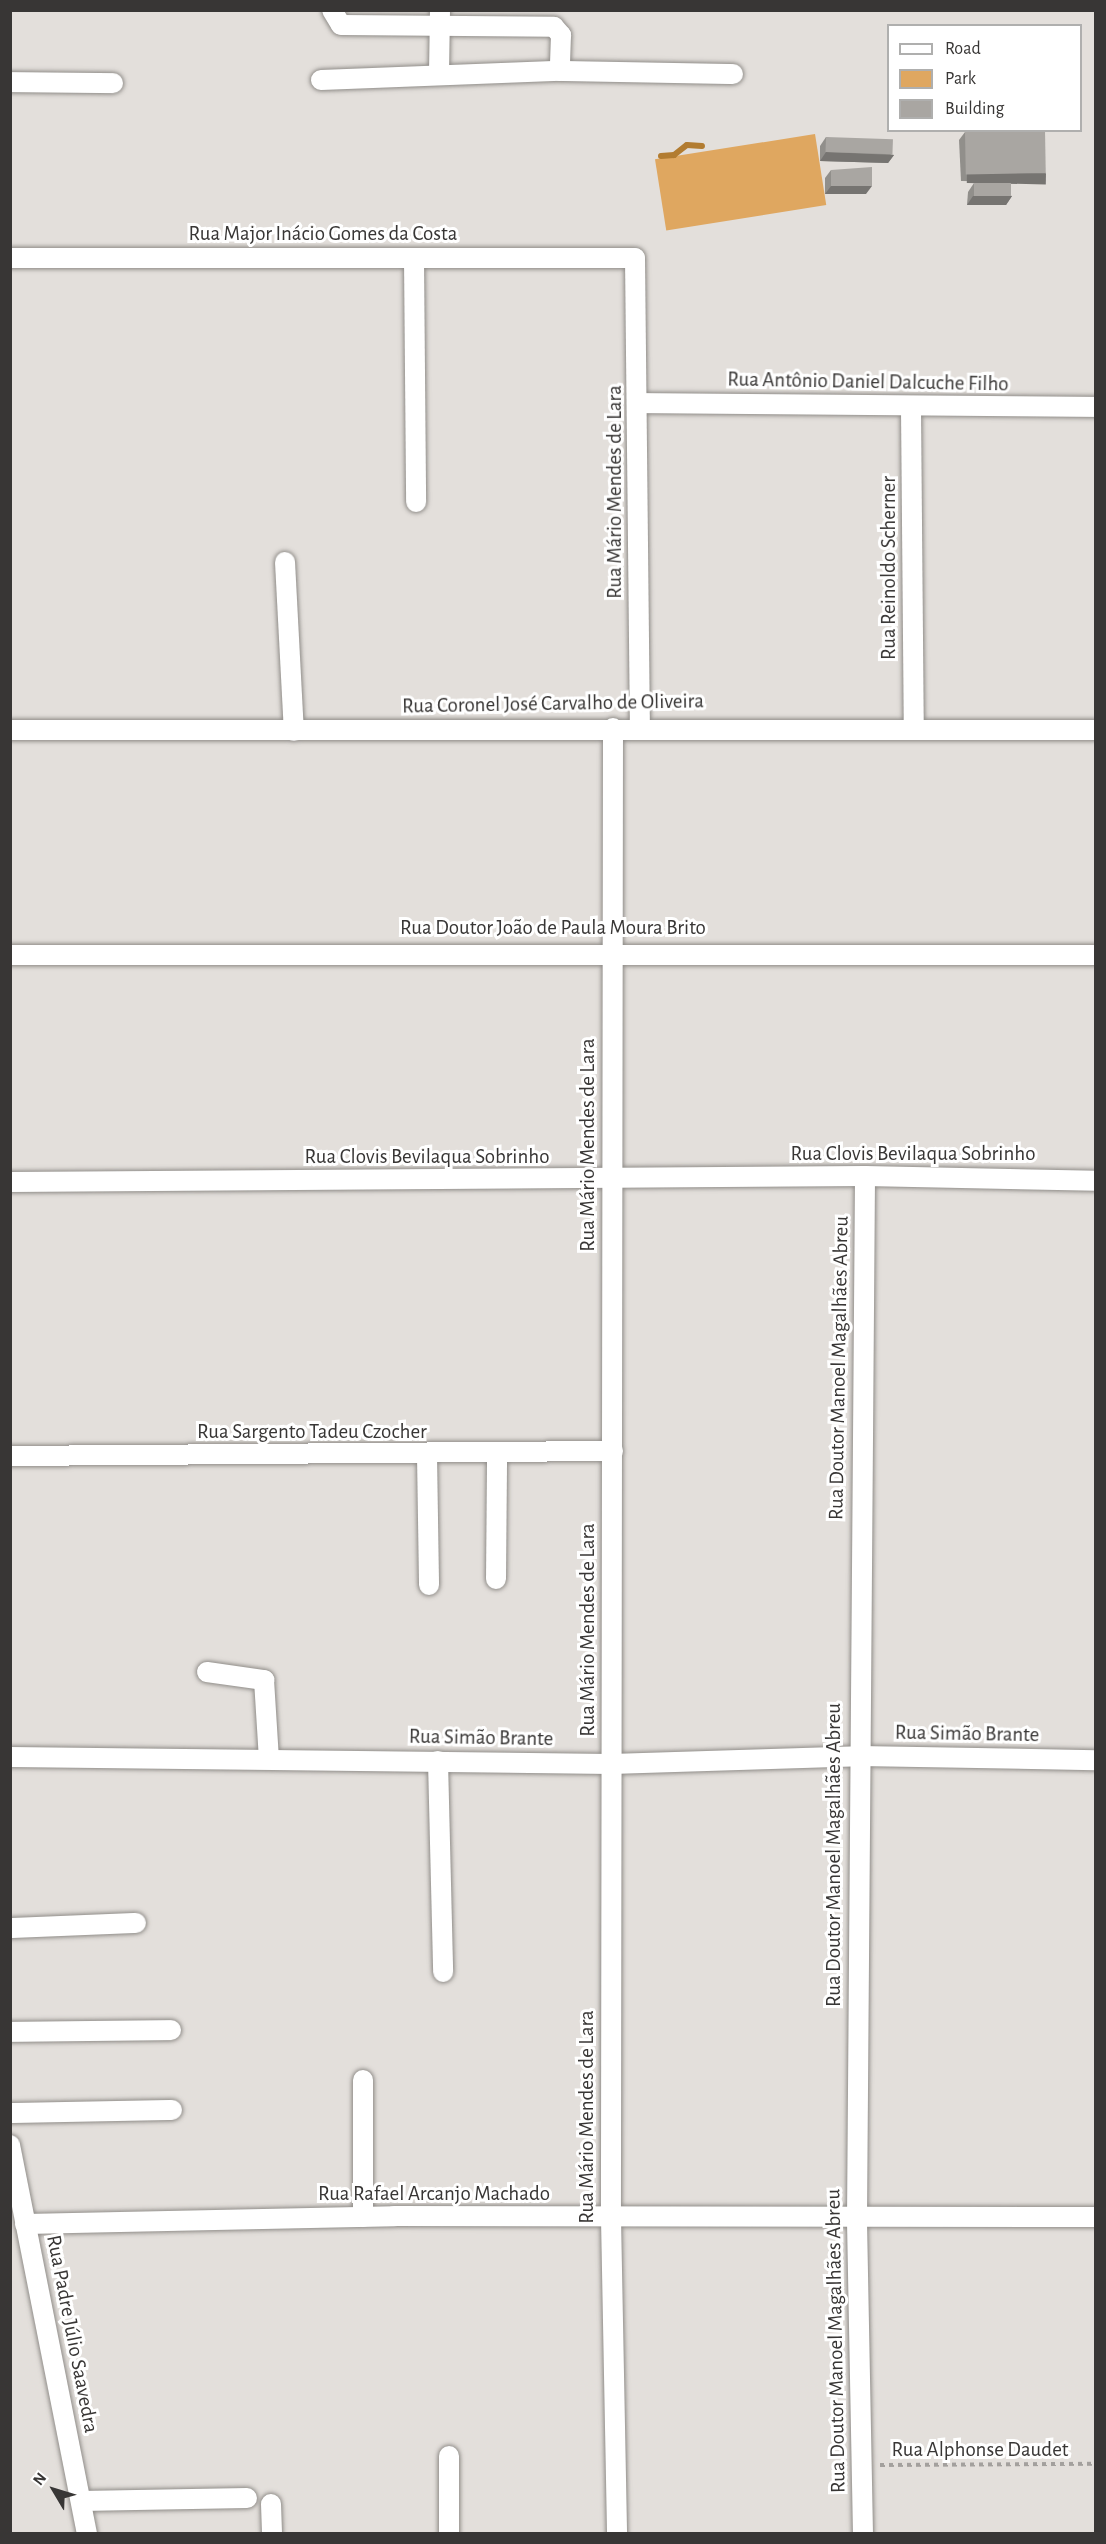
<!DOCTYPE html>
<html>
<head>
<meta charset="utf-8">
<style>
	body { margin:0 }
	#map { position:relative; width:1106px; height:2544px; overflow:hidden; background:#e3dfdb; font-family:"Alegreya Sans",sans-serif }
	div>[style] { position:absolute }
	.green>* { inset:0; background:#dfa760; transform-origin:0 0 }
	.stream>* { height:6px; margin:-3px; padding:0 3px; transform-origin:3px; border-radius:3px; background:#b27c31 }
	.path>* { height:4px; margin-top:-2px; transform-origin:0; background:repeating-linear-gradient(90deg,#a3a09d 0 4.5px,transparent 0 9px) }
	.roads { filter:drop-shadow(0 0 2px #908d89) drop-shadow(0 0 2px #908d89) }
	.minor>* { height:20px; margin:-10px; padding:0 10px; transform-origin:10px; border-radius:10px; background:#fff }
	.wall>* { inset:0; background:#918f8b }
	.shaded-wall>* { inset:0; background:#767471; transform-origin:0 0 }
	.building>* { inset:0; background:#a9a6a2; transform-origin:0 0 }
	span { translate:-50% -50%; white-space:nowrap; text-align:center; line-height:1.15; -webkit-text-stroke:6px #fff; paint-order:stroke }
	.street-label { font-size:21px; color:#383635 }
	.frame { position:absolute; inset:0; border:12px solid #383635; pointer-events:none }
	.legend { position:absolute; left:887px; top:24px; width:195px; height:108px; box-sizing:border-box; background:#fff; border:2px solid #afafae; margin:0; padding:8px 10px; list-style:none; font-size:18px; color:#383635 }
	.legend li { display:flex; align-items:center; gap:12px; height:30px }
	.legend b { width:30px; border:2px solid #afafae }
	.north { position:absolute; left:24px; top:2460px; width:60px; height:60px; -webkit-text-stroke:4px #fff; paint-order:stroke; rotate:308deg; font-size:16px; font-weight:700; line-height:24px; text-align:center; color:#383635 }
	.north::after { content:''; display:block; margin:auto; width:21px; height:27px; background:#383635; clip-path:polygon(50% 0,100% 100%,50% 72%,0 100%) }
</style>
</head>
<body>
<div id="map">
	<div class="green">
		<div style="left:815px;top:134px;width:72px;height:162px;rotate:81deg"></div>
	</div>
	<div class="stream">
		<div style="left:661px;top:156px;width:13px;rotate:-4deg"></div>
		<div style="left:674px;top:155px;width:16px;rotate:-38deg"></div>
		<div style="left:687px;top:145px;width:15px;rotate:4deg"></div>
	</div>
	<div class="path">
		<div style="left:880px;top:2465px;width:216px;rotate:-0.3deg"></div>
	</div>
	<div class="roads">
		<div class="minor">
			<div style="left:332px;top:10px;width:17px;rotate:59deg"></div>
			<div style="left:341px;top:25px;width:213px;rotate:0.5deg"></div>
			<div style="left:554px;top:27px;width:11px;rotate:49deg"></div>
			<div style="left:561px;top:35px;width:36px;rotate:92deg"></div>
			<div style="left:439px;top:74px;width:64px;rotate:-89.1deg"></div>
			<div style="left:321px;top:80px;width:239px;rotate:-2.2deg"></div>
			<div style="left:560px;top:71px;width:173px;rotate:1deg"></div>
			<div style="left:10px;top:82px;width:103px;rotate:0.6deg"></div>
			<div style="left:10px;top:258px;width:625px"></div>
			<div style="left:635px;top:258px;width:468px;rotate:89.4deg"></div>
			<div style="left:414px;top:258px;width:244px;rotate:89.5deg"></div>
			<div style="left:640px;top:403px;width:456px;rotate:0.5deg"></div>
			<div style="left:911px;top:408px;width:319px;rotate:89.5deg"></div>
			<div style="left:285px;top:562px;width:169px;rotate:87deg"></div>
			<div style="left:613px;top:728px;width:1490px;rotate:90.08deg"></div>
			<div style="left:611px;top:2218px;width:316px;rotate:88.9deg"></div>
			<div style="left:10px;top:730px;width:1086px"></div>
			<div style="left:10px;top:955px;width:1086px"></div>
			<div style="left:10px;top:1182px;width:855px;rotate:-0.4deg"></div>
			<div style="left:865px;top:1176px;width:231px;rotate:1.2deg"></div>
			<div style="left:427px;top:1455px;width:130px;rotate:89.1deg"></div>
			<div style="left:10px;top:1456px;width:603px;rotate:-0.48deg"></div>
			<div style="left:496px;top:1579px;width:123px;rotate:-89.5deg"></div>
			<div style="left:207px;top:1672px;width:58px;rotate:8deg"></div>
			<div style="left:264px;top:1680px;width:79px;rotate:86.4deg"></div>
			<div style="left:10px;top:1757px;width:601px;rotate:0.67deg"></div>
			<div style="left:611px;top:1764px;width:248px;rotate:-1.8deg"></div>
			<div style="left:859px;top:1756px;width:237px;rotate:1deg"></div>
			<div style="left:438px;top:1761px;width:211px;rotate:88.6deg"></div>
			<div style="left:10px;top:1928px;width:126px;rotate:-2.3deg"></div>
			<div style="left:10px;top:2032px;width:161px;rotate:-0.7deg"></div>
			<div style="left:363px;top:2080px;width:137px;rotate:90deg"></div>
			<div style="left:10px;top:2113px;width:162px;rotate:-1.1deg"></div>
			<div style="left:10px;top:2145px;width:397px;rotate:78.8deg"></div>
			<div style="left:25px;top:2224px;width:369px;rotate:-1.2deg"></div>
			<div style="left:394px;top:2216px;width:702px;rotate:0.08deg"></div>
			<div style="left:81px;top:2501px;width:166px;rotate:-1deg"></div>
			<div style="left:271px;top:2504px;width:30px;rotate:88deg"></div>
			<div style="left:449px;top:2534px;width:78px;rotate:-90deg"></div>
			<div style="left:863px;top:2534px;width:314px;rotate:-91.1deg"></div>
			<div style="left:857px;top:2220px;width:1044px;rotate:-89.56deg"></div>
		</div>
	</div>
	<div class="wall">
		<div style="clip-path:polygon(965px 132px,1046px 173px,1040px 182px,961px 181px,959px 140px)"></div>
		<div style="clip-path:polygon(826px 137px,894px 155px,888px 163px,820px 161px,820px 146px)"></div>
		<div style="clip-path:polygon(831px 170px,866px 194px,825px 194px,825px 178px)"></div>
		<div style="clip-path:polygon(974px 183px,1012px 196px,1006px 205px,967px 205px,968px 192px)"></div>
	</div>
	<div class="shaded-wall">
		<div style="clip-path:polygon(826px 152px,894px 155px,888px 163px,820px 161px)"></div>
		<div style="left:967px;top:172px;width:79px;height:11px;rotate:1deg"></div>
		<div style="clip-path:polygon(831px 186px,872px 186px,866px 194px,825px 194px)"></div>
		<div style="clip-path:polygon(973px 196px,1012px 196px,1006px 205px,967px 205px)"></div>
	</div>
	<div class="building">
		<div style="left:1045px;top:130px;width:43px;height:80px;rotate:89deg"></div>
		<div style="left:826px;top:137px;width:67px;height:15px;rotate:2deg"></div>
		<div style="clip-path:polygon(872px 167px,872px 186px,831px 186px,831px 170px)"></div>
		<div style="left:974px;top:183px;width:37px;height:13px"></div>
	</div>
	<div class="street-label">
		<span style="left:323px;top:234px">Rua Major Inácio Gomes da Costa</span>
		<span style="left:868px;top:382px;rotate:1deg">Rua Antônio Daniel Dalcuche Filho</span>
		<span style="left:615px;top:492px;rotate:-90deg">Rua Mário Mendes de Lara</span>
		<span style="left:889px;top:568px;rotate:-90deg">Rua Reinoldo Scherner</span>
		<span style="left:553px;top:704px;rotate:-1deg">Rua Coronel José Carvalho de Oliveira</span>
		<span style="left:553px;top:928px">Rua Doutor João de Paula Moura Brito</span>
		<span style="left:588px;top:1145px;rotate:-90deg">Rua Mário Mendes de Lara</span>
		<span style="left:913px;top:1154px">Rua Clovis Bevilaqua Sobrinho</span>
		<span style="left:427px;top:1157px">Rua Clovis Bevilaqua Sobrinho</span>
		<span style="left:839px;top:1368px;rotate:-89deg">Rua Doutor Manoel Magalhães Abreu</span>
		<span style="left:312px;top:1432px">Rua Sargento Tadeu Czocher</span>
		<span style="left:588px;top:1630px;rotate:-90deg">Rua Mário Mendes de Lara</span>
		<span style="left:967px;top:1734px;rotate:1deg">Rua Simão Brante</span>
		<span style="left:481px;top:1738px;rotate:1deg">Rua Simão Brante</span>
		<span style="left:834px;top:1855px;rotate:-90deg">Rua Doutor Manoel Magalhães Abreu</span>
		<span style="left:587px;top:2117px;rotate:-90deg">Rua Mário Mendes de Lara</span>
		<span style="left:434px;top:2194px">Rua Rafael Arcanjo Machado</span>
		<span style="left:72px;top:2334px;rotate:79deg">Rua Padre Júlio Saavedra</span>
		<span style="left:836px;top:2341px;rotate:-91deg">Rua Doutor Manoel Magalhães Abreu</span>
		<span style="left:980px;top:2450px">Rua Alphonse Daudet</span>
	</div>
	<div class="frame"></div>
	<ul class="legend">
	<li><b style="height:8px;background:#fff"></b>Road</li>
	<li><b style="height:16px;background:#dfa760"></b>Park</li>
	<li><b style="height:16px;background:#a9a6a2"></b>Building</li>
	</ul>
	<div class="north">N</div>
</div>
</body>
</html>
